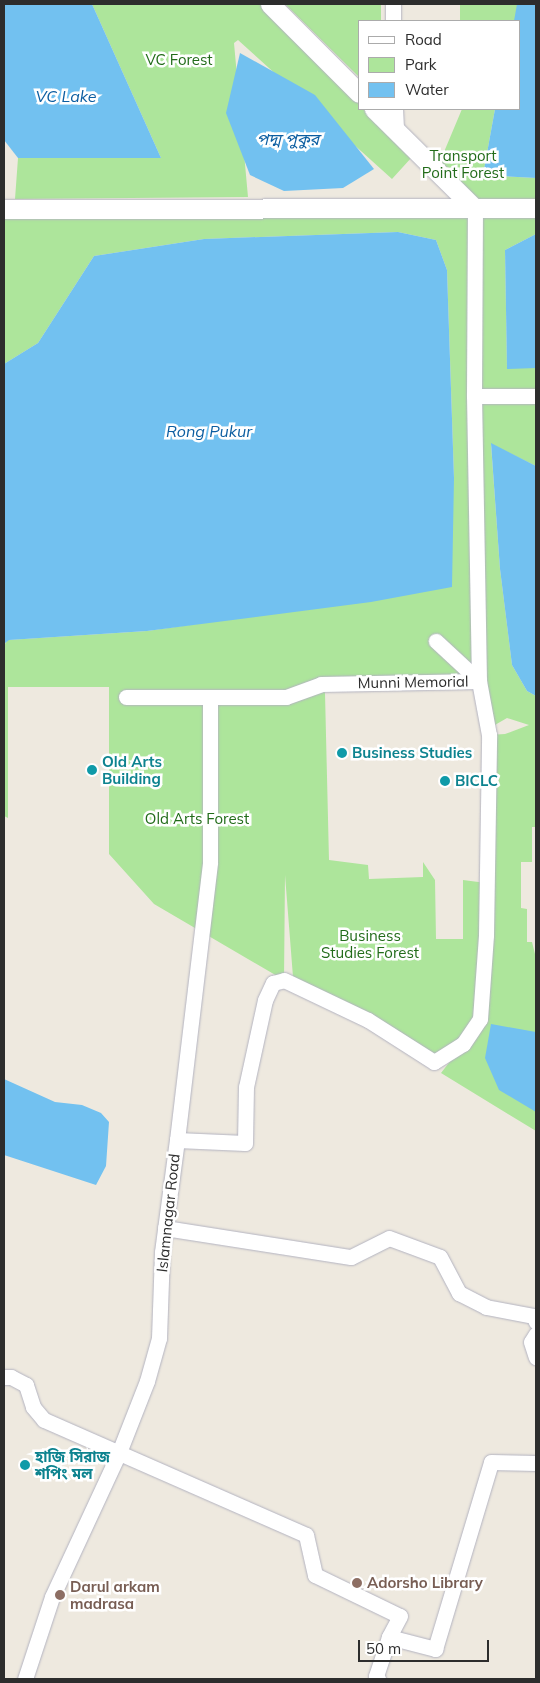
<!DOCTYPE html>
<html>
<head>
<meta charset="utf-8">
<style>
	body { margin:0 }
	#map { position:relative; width:540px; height:1683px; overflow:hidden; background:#eee9df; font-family:Mulish,"Noto Sans Bengali",sans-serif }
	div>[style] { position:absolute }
	.green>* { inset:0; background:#ade59b; transform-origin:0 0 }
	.water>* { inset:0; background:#72c1f0 }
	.roads { filter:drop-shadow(0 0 1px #b3b3c0) drop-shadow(0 0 1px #b3b3c0) }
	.minor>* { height:15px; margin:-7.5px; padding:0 7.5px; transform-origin:7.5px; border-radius:7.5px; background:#fff }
	.tertiary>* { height:19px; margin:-9.5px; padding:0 9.5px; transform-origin:9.5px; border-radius:9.5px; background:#fff }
	.dots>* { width:14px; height:14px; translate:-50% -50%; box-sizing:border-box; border:2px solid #fff; border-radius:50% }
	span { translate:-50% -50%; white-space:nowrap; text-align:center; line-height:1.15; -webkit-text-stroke:5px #fff; paint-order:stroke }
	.park-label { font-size:15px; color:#226c1a }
	.street-label { font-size:15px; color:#2d2d2d }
	.culture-label { font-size:15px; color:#0d838f; font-weight:700 }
	.left { translate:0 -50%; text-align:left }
	.education-label { font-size:15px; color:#785e54; font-weight:700 }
	.water-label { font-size:16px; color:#0c5ea1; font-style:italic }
	.frame { position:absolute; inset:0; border:5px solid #2d2d2d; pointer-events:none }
	.legend { position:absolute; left:358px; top:20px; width:162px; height:90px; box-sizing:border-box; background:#fff; border:1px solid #ababab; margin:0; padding:6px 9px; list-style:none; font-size:15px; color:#2d2d2d }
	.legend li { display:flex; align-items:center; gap:10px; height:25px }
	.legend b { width:25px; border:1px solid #ababab }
	.scale { position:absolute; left:358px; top:1640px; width:131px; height:22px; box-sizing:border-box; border:2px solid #2d2d2d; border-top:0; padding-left:6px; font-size:15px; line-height:18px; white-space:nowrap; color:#2d2d2d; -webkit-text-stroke:4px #fff; paint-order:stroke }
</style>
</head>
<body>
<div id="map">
	<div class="green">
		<div style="clip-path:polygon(92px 4px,260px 4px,359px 103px,359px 109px,364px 109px,412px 157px,392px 179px,238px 40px,234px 43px,248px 197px,15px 199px,18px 158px,161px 158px)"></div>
		<div style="clip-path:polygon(285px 4px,381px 4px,381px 21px,359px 21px,359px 77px)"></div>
		<div style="left:460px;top:4px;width:58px;height:17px"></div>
		<div style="clip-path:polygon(evenodd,462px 109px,495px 109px,483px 175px,536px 178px,536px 234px,505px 250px,507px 368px,536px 368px,536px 466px,491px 444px,500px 569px,512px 665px,527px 691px,536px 696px,536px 827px,532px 827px,532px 862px,521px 862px,521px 908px,527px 909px,527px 942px,532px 942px,536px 958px,536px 1131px,441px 1073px,462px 1046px,434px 1062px,293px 977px,285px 875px,284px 980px,154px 904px,109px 854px,109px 687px,8px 687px,8px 818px,4px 816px,4px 645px,8px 640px,147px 631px,267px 614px,454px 478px,447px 270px,436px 240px,398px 232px,204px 239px,94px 256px,38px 343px,4px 364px,4px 209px,475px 210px,436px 171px,462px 109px,478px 681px,488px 729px,507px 718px,529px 725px,505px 734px,489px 735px,486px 883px,463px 880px,463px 939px,436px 939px,435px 880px,423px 862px,423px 877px,369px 879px,368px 865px,329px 860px,325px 693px,321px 685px,478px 681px)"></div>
	</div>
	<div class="water">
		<div style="clip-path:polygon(4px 4px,92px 4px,161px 158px,18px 158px,4px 140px)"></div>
		<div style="clip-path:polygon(517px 4px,536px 4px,536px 178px,483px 175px,495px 109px,519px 109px,519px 21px,514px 21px)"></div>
		<div style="clip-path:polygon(240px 53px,315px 95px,374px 169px,343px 188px,284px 191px,250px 175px,226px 113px)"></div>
		<div style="clip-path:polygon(398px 232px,436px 240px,447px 270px,454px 478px,452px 587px,371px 602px,147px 631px,9px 640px,4px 644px,4px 364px,38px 343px,94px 256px,204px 239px)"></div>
		<div style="clip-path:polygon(536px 234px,536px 368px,507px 369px,505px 250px)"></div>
		<div style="clip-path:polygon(491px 443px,536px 466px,536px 696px,527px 691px,512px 665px,500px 569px)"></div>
		<div style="clip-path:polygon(491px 1024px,536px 1032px,536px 1112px,499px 1090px,485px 1058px)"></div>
		<div style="clip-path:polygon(4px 1079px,55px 1102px,82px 1105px,101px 1113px,109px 1122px,106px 1166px,96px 1185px,4px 1155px)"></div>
	</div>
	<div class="roads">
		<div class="minor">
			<div style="left:393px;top:4px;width:17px;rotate:90deg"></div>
			<div style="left:395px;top:109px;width:21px;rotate:87deg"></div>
			<div style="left:474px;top:396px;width:62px"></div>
			<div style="left:126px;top:697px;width:160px"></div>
			<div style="left:286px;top:697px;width:37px;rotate:-20deg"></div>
			<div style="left:321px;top:684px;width:158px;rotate:-1.1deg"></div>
			<div style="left:479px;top:681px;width:285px;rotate:-91deg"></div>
			<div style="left:474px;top:396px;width:187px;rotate:-89.7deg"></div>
			<div style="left:177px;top:1140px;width:280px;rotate:-83.2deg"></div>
			<div style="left:210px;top:862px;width:165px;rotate:-90deg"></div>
			<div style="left:165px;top:1228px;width:188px;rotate:8.9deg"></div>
			<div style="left:351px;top:1257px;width:42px;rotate:-26.6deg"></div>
			<div style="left:389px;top:1238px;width:54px;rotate:20.4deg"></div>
			<div style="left:440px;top:1257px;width:41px;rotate:62.2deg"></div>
			<div style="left:459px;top:1293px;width:30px;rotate:27deg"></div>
			<div style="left:486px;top:1307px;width:49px;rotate:10.6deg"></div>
			<div style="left:534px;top:1316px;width:6px;rotate:72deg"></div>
			<div style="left:536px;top:1334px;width:9px;rotate:122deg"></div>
			<div style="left:531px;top:1342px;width:16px;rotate:72deg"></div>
			<div style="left:4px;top:1377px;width:7px"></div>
			<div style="left:11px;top:1377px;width:17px;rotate:28deg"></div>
			<div style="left:26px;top:1385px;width:23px;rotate:72deg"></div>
			<div style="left:33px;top:1407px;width:17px;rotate:50deg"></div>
			<div style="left:44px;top:1420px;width:286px;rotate:23.7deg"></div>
			<div style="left:306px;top:1535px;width:41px;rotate:77.3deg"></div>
			<div style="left:315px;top:1575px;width:94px;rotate:25.8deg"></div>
			<div style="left:400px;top:1616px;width:24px;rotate:118deg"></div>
			<div style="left:389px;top:1637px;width:41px;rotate:108.4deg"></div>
			<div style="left:376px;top:1676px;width:4px;rotate:56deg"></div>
			<div style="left:389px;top:1637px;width:48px;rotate:14.6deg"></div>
			<div style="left:435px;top:1649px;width:195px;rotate:-73.3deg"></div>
			<div style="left:491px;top:1462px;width:45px;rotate:1.3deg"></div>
			<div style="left:25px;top:1679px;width:86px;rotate:-71.8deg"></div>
			<div style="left:52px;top:1597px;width:157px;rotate:-65.1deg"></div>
			<div style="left:118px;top:1455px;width:79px;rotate:-68.6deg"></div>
			<div style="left:147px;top:1381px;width:45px;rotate:-74.4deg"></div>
			<div style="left:159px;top:1338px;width:86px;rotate:-88deg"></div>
			<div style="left:162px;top:1252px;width:113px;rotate:-82.4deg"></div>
			<div style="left:177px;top:1140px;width:68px;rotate:2.5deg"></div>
			<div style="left:245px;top:1143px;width:56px;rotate:-89deg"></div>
			<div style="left:246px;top:1087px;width:89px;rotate:-77.7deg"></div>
			<div style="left:265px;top:1000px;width:19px;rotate:-65deg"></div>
			<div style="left:273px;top:983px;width:11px;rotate:-15deg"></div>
			<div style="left:284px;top:980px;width:93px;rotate:25.5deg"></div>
			<div style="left:368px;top:1020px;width:78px;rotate:32.5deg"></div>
			<div style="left:434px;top:1062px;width:34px;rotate:-32deg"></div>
			<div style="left:463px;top:1044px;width:30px;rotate:-56deg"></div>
			<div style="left:480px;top:1019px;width:84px;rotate:-85.9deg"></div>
			<div style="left:486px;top:935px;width:200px;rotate:-89.1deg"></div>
			<div style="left:489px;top:735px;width:55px;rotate:-100.5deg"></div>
			<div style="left:479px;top:681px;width:59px;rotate:-137.1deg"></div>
		</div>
		<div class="tertiary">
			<div style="left:270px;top:4px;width:126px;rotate:45deg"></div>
			<div style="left:374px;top:109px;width:142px;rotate:44.7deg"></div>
			<div style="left:4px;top:209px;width:532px;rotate:-0.11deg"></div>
		</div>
	</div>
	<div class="dots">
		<div style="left:342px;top:753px;background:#0f9aa8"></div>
		<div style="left:92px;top:770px;background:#0f9aa8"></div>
		<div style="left:445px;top:781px;background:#0f9aa8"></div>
		<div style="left:25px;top:1465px;background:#0f9aa8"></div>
		<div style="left:357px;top:1583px;background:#8d6e63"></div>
		<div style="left:60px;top:1595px;background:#8d6e63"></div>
	</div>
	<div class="park-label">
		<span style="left:179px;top:60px">VC Forest</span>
		<span style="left:463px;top:164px">Transport<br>Point Forest</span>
		<span style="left:197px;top:819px">Old Arts Forest</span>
		<span style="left:370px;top:944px">Business<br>Studies Forest</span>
	</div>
	<div class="street-label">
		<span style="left:413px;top:682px;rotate:-1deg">Munni Memorial</span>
		<span style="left:168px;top:1213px;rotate:-84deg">Islamnagar Road</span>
	</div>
	<div class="culture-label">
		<span class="left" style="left:352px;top:753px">Business Studies</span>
		<span class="left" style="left:102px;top:770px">Old Arts<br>Building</span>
		<span class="left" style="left:455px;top:781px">BICLC</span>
		<span class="left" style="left:35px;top:1465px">হাজি সিরাজ<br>শপিং মল</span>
	</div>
	<div class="education-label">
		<span class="left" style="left:367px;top:1583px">Adorsho Library</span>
		<span class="left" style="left:70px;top:1595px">Darul arkam<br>madrasa</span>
	</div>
	<div class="water-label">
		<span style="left:66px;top:96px">VC Lake</span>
		<span style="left:288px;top:139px">পদ্ম পুকুর</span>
		<span style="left:209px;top:431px">Rong Pukur</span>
	</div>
	<div class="frame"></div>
	<ul class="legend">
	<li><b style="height:6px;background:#fff"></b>Road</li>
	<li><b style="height:14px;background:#ade59b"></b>Park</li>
	<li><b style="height:14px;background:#72c1f0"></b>Water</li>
	</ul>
	<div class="scale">50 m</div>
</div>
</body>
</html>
